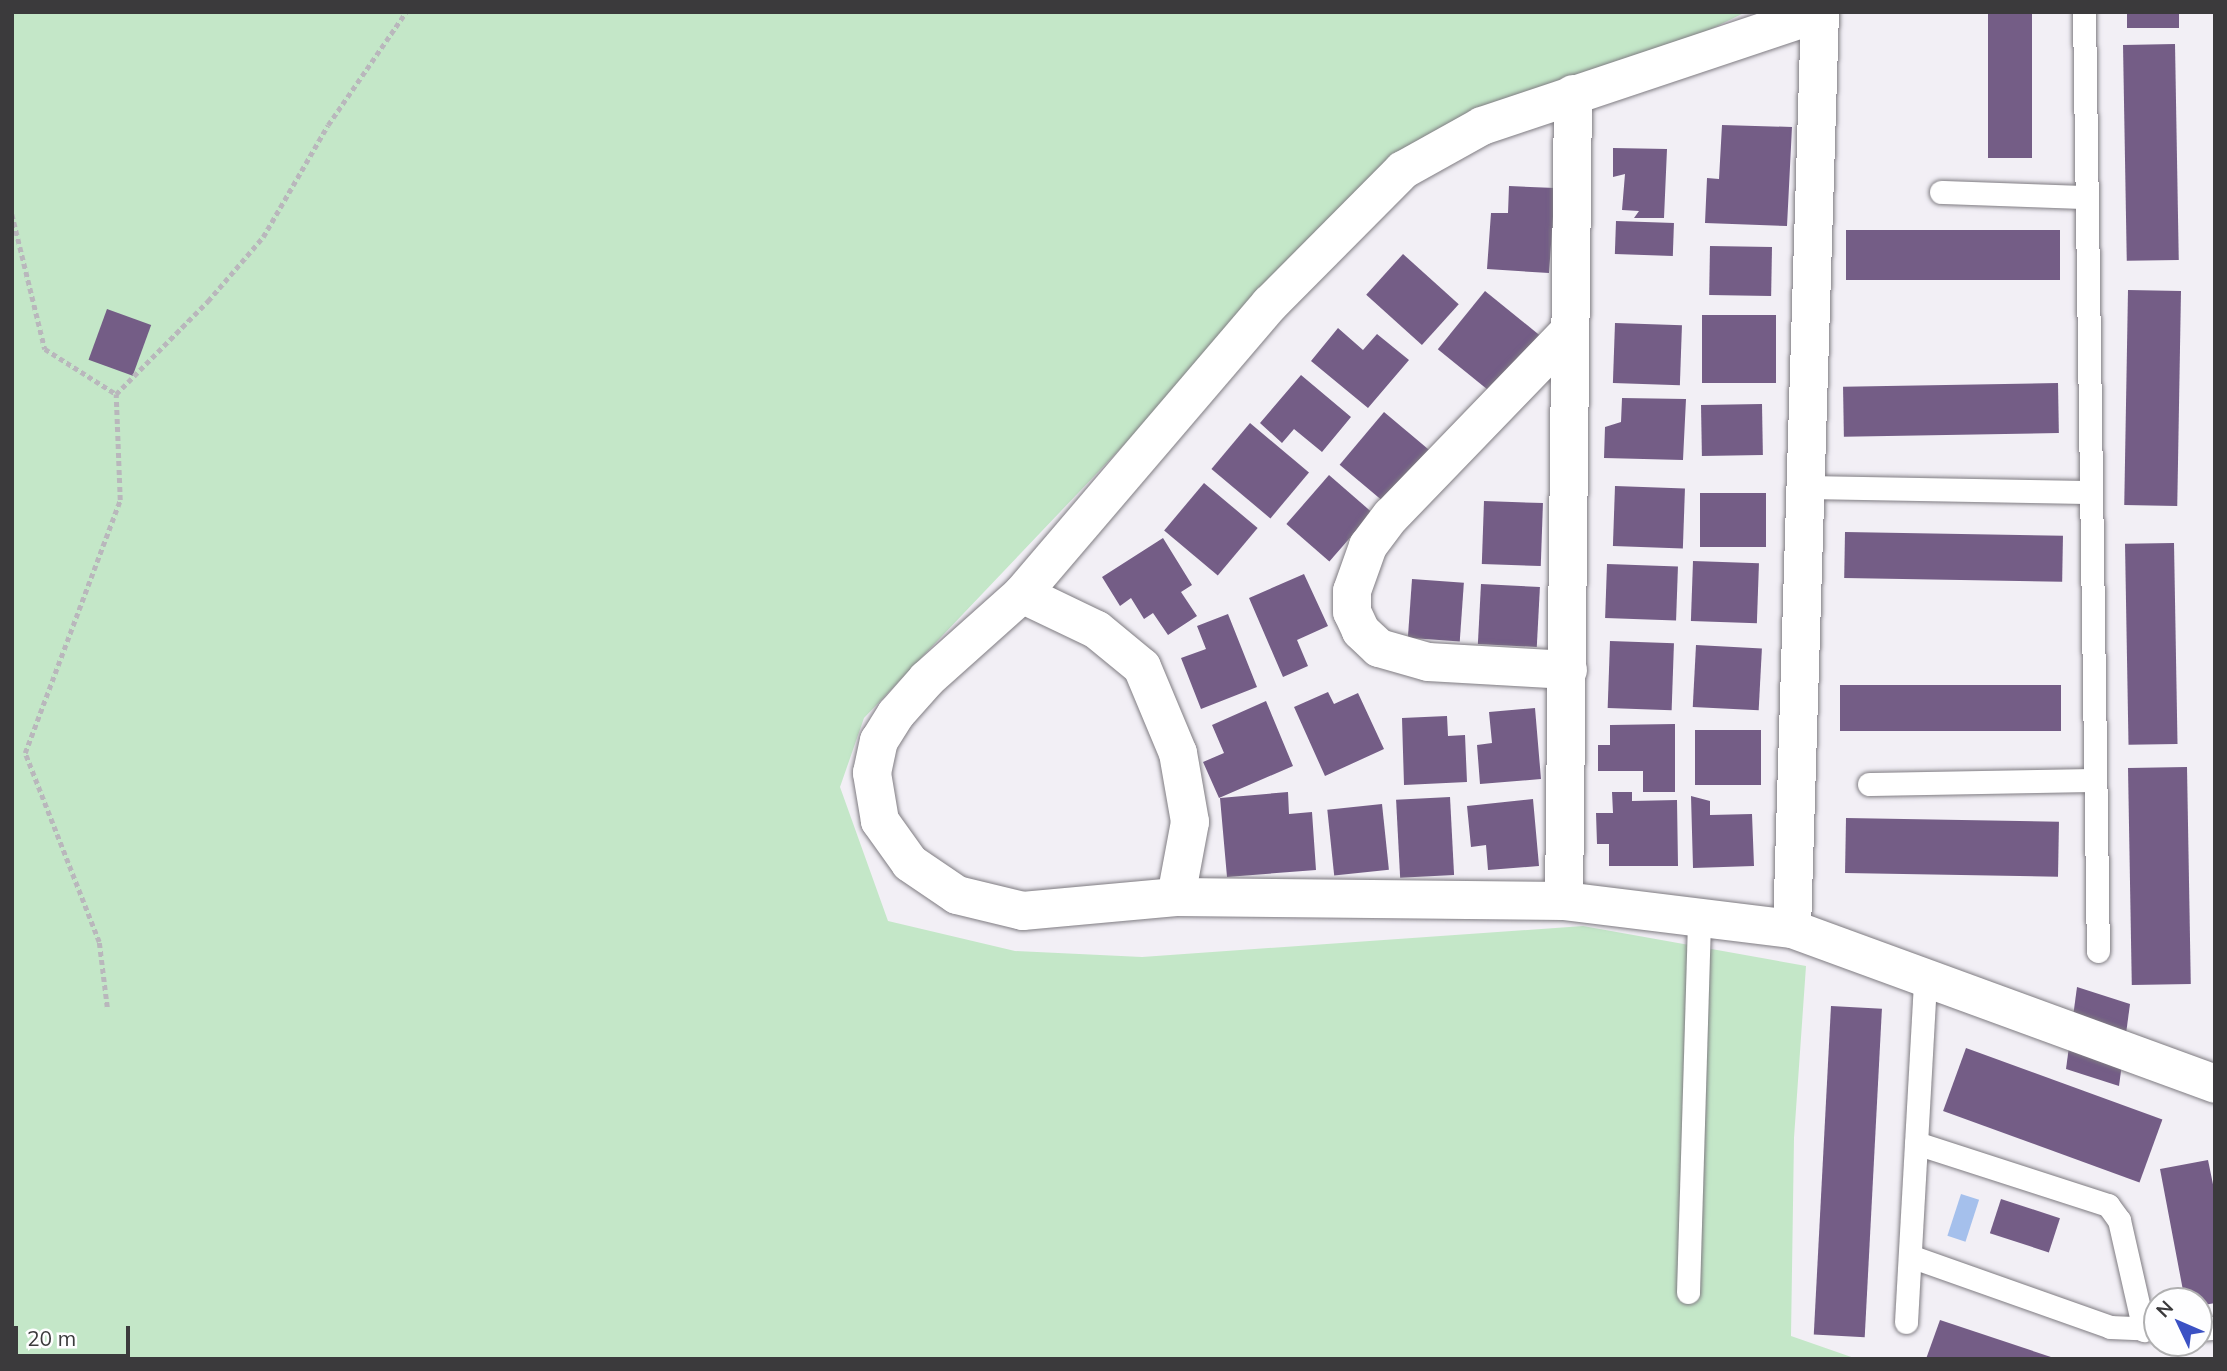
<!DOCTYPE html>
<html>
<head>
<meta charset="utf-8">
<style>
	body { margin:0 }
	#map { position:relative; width:2227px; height:1371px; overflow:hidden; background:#f2eff5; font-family:Mulish,sans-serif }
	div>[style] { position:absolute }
	.green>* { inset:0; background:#c4e7c8 }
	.water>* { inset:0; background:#a5c0ec; transform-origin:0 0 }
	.building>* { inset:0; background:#745d86; transform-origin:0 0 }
	.path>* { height:4.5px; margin-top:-2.25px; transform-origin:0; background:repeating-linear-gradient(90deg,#b9b7bc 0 5px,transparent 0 8.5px) }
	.roads { filter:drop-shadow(0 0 2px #7f7c82) drop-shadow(0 0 2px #7f7c82) }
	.service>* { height:23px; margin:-11.5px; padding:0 11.5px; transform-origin:11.5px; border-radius:11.5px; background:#fff }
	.minor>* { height:38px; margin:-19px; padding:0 19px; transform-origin:19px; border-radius:19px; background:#fff }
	span { translate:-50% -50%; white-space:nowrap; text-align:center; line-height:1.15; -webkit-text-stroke:7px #fefeff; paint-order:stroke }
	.frame { position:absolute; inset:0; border:14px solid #3b3a3c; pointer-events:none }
	.north { position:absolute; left:2143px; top:1287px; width:70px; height:70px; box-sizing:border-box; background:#fefeff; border:2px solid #b0b0b1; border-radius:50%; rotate:314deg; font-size:19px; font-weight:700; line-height:28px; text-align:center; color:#3b3a3c }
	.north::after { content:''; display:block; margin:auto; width:24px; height:32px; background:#3b51c4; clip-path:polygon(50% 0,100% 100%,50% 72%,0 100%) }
	.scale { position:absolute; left:14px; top:1326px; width:116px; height:32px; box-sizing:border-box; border:4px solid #3b3a3c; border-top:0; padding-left:9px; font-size:21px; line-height:24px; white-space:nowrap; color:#3b3a3c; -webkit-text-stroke:5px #fefeff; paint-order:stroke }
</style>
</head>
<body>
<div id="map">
	<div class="green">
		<div style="clip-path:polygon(12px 12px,1746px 12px,1355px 202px,864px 718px,840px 787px,888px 921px,1015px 951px,1142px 957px,1583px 926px,1806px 966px,1794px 1138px,1791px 1336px,1857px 1359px,12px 1359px)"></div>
	</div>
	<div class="water">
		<div style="left:1961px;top:1194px;width:19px;height:44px;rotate:18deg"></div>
	</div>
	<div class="building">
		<div style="left:1988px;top:12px;width:44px;height:146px"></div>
		<div style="left:2127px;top:12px;width:52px;height:16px"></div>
		<div style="left:2175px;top:44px;width:216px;height:52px;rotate:89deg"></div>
		<div style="clip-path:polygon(1722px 125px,1792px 127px,1787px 226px,1705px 223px,1707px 178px,1719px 179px)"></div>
		<div style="clip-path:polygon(1613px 148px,1667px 149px,1664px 218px,1634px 218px,1639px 211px,1622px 210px,1625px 174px,1613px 177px)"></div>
		<div style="clip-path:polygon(1509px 186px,1555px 188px,1549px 273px,1487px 269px,1491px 213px,1508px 213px)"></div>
		<div style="left:1616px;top:221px;width:58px;height:33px;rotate:2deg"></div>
		<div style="left:1846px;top:230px;width:214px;height:50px"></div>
		<div style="left:1710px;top:246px;width:62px;height:49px;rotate:1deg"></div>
		<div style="left:1403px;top:254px;width:75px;height:55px;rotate:42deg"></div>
		<div style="left:2128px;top:290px;width:53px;height:215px;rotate:1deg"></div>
		<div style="left:1485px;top:291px;width:77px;height:75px;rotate:39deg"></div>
		<div style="left:107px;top:309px;width:47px;height:54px;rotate:20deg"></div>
		<div style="left:1776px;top:315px;width:68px;height:74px;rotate:90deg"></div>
		<div style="left:1615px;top:323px;width:67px;height:60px;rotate:2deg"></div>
		<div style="clip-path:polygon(1338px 328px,1363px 350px,1377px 334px,1409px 360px,1368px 408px,1311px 361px)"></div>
		<div style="clip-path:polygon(1301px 375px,1351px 417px,1322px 452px,1294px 429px,1282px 443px,1260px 423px)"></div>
		<div style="left:2058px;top:383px;width:50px;height:215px;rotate:89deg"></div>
		<div style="clip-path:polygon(1622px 398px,1686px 399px,1683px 460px,1604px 458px,1605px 427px,1621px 422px)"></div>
		<div style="left:1762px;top:404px;width:51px;height:61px;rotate:89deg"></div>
		<div style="left:1384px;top:412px;width:59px;height:69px;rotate:40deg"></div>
		<div style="left:1250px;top:423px;width:77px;height:60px;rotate:40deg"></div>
		<div style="left:1329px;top:475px;width:57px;height:65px;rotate:41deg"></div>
		<div style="left:1204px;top:483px;width:70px;height:62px;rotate:40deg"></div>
		<div style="left:1615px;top:486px;width:70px;height:60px;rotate:2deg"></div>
		<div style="left:1700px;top:493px;width:66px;height:54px"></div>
		<div style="left:1484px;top:501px;width:59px;height:63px;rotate:2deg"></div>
		<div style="left:1845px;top:532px;width:218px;height:46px;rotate:1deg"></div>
		<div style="clip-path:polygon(1163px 538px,1192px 585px,1181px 592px,1197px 616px,1168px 635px,1153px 613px,1144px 619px,1131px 598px,1120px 606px,1102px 577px)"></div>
		<div style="left:2174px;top:543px;width:201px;height:49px;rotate:89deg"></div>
		<div style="left:1693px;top:561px;width:66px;height:60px;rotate:2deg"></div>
		<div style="left:1607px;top:564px;width:71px;height:54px;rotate:2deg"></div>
		<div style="clip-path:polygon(1304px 574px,1328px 626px,1297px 640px,1308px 666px,1283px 677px,1249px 598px)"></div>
		<div style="left:1412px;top:579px;width:52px;height:59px;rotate:4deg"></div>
		<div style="left:1481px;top:584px;width:59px;height:60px;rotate:3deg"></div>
		<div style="clip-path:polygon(1228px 614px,1257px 687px,1201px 709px,1181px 658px,1206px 649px,1197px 626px)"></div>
		<div style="left:1610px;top:641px;width:64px;height:67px;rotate:2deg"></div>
		<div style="left:1696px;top:645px;width:66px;height:62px;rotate:3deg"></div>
		<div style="left:2061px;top:685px;width:46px;height:221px;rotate:90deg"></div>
		<div style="clip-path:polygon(1328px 692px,1334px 704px,1358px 693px,1384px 749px,1325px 776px,1294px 707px)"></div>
		<div style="clip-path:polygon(1266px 701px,1293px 766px,1219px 798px,1203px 762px,1224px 753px,1212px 725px)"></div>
		<div style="clip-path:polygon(1535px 708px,1541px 779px,1480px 784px,1477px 745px,1492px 743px,1489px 712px)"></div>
		<div style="clip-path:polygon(1447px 716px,1448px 736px,1465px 735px,1467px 782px,1404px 785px,1402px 718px)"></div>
		<div style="clip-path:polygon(1675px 724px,1675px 792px,1643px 792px,1643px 771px,1598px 771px,1598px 745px,1610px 745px,1610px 725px)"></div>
		<div style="left:1695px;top:730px;width:66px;height:55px"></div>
		<div style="left:2187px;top:767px;width:217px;height:59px;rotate:89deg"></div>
		<div style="clip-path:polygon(1288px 792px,1289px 814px,1312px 812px,1316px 870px,1227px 877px,1220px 798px)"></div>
		<div style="clip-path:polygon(1612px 792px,1632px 792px,1632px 801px,1677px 800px,1678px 866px,1609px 866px,1609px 844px,1597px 844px,1596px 813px,1613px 813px)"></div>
		<div style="clip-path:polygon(1691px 796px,1710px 801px,1710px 815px,1752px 814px,1754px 866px,1693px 868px)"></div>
		<div style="left:1450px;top:797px;width:78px;height:54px;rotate:87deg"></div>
		<div style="clip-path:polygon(1533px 799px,1539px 866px,1488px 870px,1486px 845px,1471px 847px,1467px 806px)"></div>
		<div style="left:1382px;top:804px;width:66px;height:55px;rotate:84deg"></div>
		<div style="left:1846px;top:818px;width:213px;height:55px;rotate:1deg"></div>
		<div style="clip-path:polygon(2077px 987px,2130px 1004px,2119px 1086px,2066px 1069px)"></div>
		<div style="left:1831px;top:1006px;width:51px;height:329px;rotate:3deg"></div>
		<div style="left:1966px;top:1048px;width:209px;height:67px;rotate:20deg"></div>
		<div style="clip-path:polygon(2208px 1160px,2215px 1194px,2215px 1303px,2199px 1306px,2199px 1301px,2185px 1301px,2160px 1169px)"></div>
		<div style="left:2001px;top:1199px;width:62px;height:36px;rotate:18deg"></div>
		<div style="clip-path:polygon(1940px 1320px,2054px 1358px,2053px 1359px,1926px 1359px)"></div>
	</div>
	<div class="path">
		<div style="left:12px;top:214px;width:139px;rotate:76.3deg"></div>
		<div style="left:45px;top:349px;width:84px;rotate:32.4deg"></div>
		<div style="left:107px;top:1007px;width:65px;rotate:-97deg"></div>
		<div style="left:99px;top:942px;width:203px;rotate:-111.4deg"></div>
		<div style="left:25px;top:753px;width:270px;rotate:-69.4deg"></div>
		<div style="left:120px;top:500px;width:106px;rotate:-92.2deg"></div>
		<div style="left:116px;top:394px;width:131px;rotate:-45.3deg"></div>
		<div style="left:208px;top:301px;width:84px;rotate:-49.3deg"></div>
		<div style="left:263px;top:237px;width:129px;rotate:-59.9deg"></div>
		<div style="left:328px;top:125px;width:137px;rotate:-55.4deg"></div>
	</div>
	<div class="roads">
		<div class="service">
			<div style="left:2084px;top:12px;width:939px;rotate:89.15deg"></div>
			<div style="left:1941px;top:192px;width:144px;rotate:2deg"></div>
			<div style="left:1805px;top:487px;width:283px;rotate:1deg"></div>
			<div style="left:1869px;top:784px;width:225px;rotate:-1deg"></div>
			<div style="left:1916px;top:1143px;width:202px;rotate:17.9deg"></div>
			<div style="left:2108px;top:1205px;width:19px;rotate:54deg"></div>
			<div style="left:2119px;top:1220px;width:113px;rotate:77.2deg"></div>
			<div style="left:1910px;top:1256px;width:212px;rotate:19.5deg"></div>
			<div style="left:2110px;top:1327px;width:47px;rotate:2.4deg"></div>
			<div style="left:1688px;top:1292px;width:374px;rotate:-88.3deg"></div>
			<div style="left:1906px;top:1322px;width:345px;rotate:-86.8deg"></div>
			<div style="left:2199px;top:1329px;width:16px;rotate:-4deg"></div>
		</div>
		<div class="minor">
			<div style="left:1820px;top:12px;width:917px;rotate:91.75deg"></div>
			<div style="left:1792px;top:929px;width:451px;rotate:20.1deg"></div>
			<div style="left:1022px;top:594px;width:83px;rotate:25.6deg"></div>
			<div style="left:1097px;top:630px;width:58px;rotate:39.4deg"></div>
			<div style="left:1142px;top:667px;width:93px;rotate:67.3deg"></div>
			<div style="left:1178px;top:753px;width:70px;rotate:80.1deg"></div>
			<div style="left:1190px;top:822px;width:76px;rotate:100.6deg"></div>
			<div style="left:1568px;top:670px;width:140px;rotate:-176.7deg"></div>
			<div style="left:1428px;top:662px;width:51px;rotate:-164.1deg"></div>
			<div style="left:1379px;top:648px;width:25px;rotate:-137deg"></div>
			<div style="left:1361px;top:631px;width:21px;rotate:-115deg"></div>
			<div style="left:1352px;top:612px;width:21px;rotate:-90deg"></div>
			<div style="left:1352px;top:591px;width:48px;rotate:-70.4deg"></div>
			<div style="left:1368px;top:546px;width:38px;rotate:-53deg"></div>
			<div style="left:1391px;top:516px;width:255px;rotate:-46deg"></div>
			<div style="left:1564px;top:901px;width:807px;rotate:-89.36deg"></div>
			<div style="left:1792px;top:929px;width:230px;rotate:-173deg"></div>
			<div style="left:1564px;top:901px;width:388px;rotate:-179.4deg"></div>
			<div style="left:1176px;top:897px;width:154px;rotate:174.8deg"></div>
			<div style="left:1023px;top:911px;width:68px;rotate:-166.4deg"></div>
			<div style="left:957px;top:895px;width:57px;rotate:-145.8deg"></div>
			<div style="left:910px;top:863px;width:52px;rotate:-125.5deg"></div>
			<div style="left:880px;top:821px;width:49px;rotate:-99.5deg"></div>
			<div style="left:872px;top:773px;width:33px;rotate:-78deg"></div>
			<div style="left:879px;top:741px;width:32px;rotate:-58deg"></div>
			<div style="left:896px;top:714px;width:47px;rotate:-48.5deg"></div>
			<div style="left:927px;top:679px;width:127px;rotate:-41.8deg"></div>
			<div style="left:1022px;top:594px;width:382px;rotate:-49.5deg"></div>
			<div style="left:1270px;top:304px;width:189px;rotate:-45.2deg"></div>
			<div style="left:1403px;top:170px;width:90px;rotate:-29.1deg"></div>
			<div style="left:1482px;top:126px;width:355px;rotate:-18.5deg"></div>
		</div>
	</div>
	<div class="frame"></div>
	<div class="north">N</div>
	<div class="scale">20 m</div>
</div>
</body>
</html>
